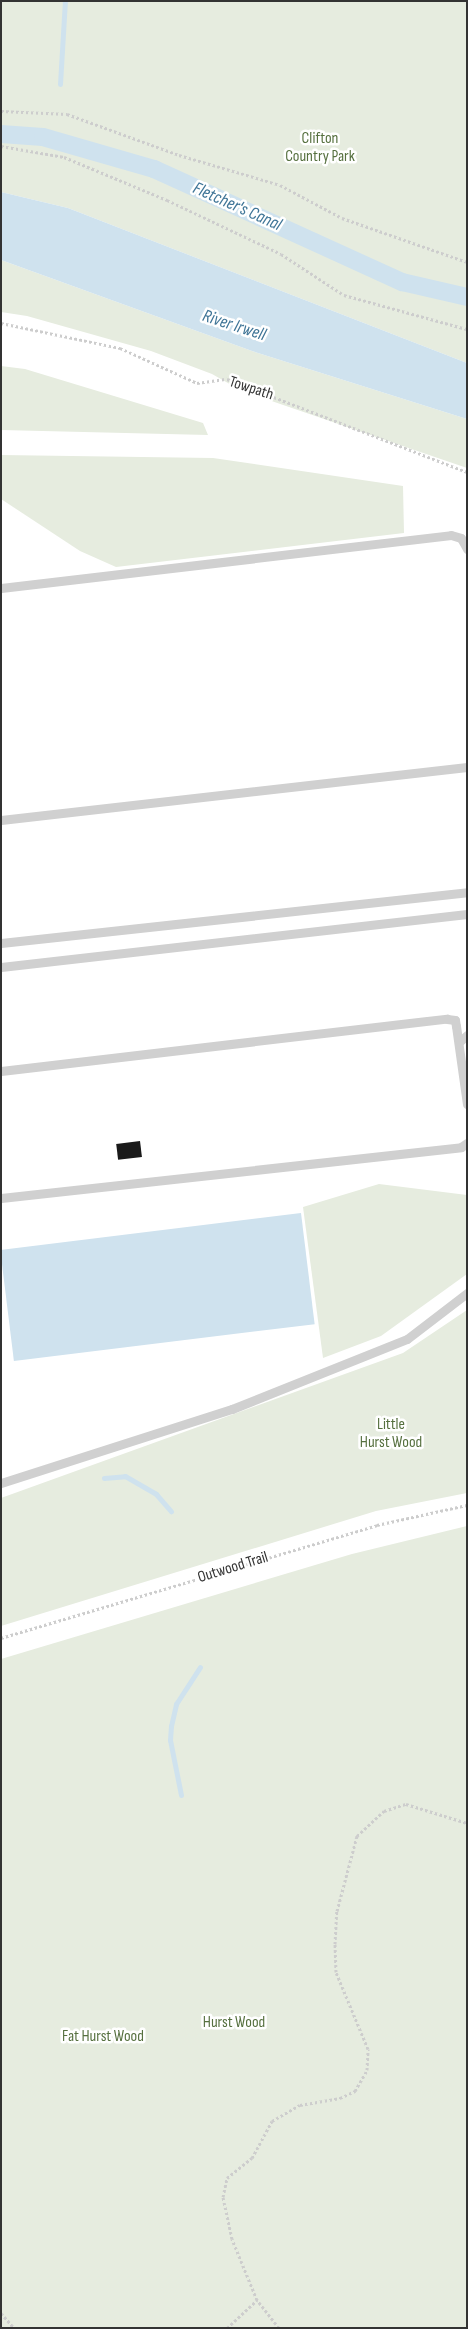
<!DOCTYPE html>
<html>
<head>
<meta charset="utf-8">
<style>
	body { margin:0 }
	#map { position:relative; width:468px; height:2329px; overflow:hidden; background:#fff; font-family:"Sofia Sans Condensed",sans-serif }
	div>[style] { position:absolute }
	.green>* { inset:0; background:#e6ecdf }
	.water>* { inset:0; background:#cfe2ee; transform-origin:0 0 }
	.stream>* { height:5px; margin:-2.5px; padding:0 2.5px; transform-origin:2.5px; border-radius:2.5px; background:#cfe2ee }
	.canal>* { height:18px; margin:-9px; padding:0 9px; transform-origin:9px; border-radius:9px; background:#cfe2ee }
	.building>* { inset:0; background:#1a1a1a; transform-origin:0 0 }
	.path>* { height:3px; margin-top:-1.5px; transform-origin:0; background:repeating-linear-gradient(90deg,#cdcdcd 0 2.5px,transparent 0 5px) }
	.lane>* { height:9px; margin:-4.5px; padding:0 4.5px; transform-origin:4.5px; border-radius:4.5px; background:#d0d0d0 }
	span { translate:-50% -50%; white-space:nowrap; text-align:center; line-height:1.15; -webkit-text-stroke:5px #fff; paint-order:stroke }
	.park-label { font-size:16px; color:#56703f }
	.street-label { font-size:16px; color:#333 }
	.water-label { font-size:18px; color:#3f7597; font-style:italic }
	.frame { position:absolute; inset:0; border:2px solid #333; pointer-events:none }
</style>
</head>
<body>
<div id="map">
	<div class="green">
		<div style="clip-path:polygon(1px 1px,467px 1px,467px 363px,68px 208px,1px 192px)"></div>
		<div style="clip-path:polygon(1px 260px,252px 351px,467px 419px,467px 468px,242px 391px,212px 374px,151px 351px,27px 316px,1px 312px)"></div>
		<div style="clip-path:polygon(1px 366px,25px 369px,203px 423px,208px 435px,1px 430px)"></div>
		<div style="clip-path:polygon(1px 455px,213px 458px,403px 486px,404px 533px,116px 567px,80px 551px,1px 499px)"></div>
		<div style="clip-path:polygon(379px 1184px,467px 1195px,467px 1274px,381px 1336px,323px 1358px,303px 1207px)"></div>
		<div style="clip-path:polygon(467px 1310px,467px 1493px,376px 1511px,1px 1626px,1px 1498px,403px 1353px)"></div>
		<div style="clip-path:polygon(467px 1526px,467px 2328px,1px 2328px,1px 1659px,352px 1554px)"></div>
	</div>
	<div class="water">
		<div style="clip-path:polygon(1px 192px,68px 208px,467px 363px,467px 419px,252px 351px,1px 260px)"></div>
		<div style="left:301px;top:1213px;width:112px;height:303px;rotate:83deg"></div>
	</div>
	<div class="stream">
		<div style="left:60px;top:84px;width:83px;rotate:-86.6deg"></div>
		<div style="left:104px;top:1478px;width:21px;rotate:-5deg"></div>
		<div style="left:125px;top:1476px;width:36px;rotate:30deg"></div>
		<div style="left:156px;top:1494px;width:23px;rotate:49deg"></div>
		<div style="left:181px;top:1795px;width:56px;rotate:-101.3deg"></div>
		<div style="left:170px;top:1740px;width:14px;rotate:-86deg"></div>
		<div style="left:171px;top:1726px;width:23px;rotate:-77deg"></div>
		<div style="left:176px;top:1704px;width:44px;rotate:-57deg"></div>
	</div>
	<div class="canal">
		<div style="left:1px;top:134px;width:42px;rotate:4.1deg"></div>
		<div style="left:43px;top:137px;width:116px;rotate:16.1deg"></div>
		<div style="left:154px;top:169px;width:273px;rotate:24.5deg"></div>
		<div style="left:402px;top:282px;width:67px;rotate:13deg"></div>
	</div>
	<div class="building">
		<div style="left:140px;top:1141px;width:16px;height:24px;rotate:83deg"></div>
	</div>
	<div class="path">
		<div style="left:1px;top:111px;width:66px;rotate:2.6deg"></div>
		<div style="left:67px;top:114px;width:119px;rotate:20.1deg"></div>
		<div style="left:179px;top:155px;width:105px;rotate:16.5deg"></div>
		<div style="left:280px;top:185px;width:70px;rotate:28deg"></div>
		<div style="left:342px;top:218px;width:133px;rotate:19.4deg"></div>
		<div style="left:1px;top:146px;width:64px;rotate:9.9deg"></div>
		<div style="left:64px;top:157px;width:112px;rotate:22.7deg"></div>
		<div style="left:167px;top:200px;width:126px;rotate:25.3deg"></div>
		<div style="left:281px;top:254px;width:75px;rotate:33.1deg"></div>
		<div style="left:344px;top:295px;width:128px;rotate:15.5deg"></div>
		<div style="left:1px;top:323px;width:122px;rotate:11.9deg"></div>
		<div style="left:120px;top:348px;width:85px;rotate:24.4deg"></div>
		<div style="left:197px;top:383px;width:30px;rotate:-8deg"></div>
		<div style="left:227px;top:379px;width:257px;rotate:21.2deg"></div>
		<div style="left:1px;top:1638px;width:393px;rotate:-16.7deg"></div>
		<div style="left:377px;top:1525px;width:92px;rotate:-12.5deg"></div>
		<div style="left:1px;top:2313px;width:20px;rotate:49deg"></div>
		<div style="left:227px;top:2328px;width:41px;rotate:-43deg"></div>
		<div style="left:279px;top:2328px;width:36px;rotate:-128deg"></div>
		<div style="left:257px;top:2300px;width:66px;rotate:-112.3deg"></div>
		<div style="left:232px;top:2239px;width:43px;rotate:-102.1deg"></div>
		<div style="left:223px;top:2197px;width:19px;rotate:-78deg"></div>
		<div style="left:227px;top:2178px;width:32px;rotate:-39deg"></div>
		<div style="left:252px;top:2158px;width:42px;rotate:-61.6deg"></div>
		<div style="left:272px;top:2121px;width:32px;rotate:-30deg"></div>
		<div style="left:300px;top:2105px;width:41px;rotate:-9.9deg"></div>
		<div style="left:340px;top:2098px;width:17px;rotate:-25deg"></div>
		<div style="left:355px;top:2091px;width:24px;rotate:-60deg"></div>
		<div style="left:367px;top:2070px;width:21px;rotate:-87deg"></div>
		<div style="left:368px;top:2049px;width:83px;rotate:-112.6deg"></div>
		<div style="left:336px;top:1972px;width:28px;rotate:-92deg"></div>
		<div style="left:335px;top:1944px;width:33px;rotate:-87deg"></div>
		<div style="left:337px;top:1911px;width:78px;rotate:-75.1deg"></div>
		<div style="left:357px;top:1836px;width:37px;rotate:-43deg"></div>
		<div style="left:384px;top:1811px;width:23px;rotate:-18deg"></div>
		<div style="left:406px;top:1804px;width:64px;rotate:17.3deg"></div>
	</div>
	<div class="lane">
		<div style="left:1px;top:588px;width:453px;rotate:-6.7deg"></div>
		<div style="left:451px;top:535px;width:10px;rotate:17deg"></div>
		<div style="left:461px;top:538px;width:13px;rotate:61deg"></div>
		<div style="left:1px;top:820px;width:469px;rotate:-6.5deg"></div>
		<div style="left:1px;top:943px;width:469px;rotate:-6.2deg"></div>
		<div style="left:1px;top:967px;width:469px;rotate:-6.5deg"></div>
		<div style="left:459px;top:1042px;width:11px;rotate:-41deg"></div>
		<div style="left:1px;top:1071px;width:449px;rotate:-6.7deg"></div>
		<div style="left:447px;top:1019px;width:8px;rotate:7deg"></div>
		<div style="left:455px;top:1020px;width:6px;rotate:81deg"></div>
		<div style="left:456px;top:1026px;width:79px;rotate:82deg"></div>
		<div style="left:1px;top:1198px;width:463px;rotate:-6.3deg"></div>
		<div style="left:461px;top:1147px;width:7px;rotate:-34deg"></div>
		<div style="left:1px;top:1483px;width:243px;rotate:-17.8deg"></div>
		<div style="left:232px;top:1409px;width:188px;rotate:-21.8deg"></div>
		<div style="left:407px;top:1339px;width:76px;rotate:-37.5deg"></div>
	</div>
	<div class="park-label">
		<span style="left:320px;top:148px">Clifton<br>Country Park</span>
		<span style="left:391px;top:1434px">Little<br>Hurst Wood</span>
		<span style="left:234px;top:2023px">Hurst Wood</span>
		<span style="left:103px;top:2037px">Fat Hurst Wood</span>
	</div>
	<div class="street-label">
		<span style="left:251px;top:389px;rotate:18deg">Towpath</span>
		<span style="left:233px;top:1568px;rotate:-17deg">Outwood Trail</span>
	</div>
	<div class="water-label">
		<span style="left:237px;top:207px;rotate:24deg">Fletcher's Canal</span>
		<span style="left:234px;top:326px;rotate:18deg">River Irwell</span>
	</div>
	<div class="frame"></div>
</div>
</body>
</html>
